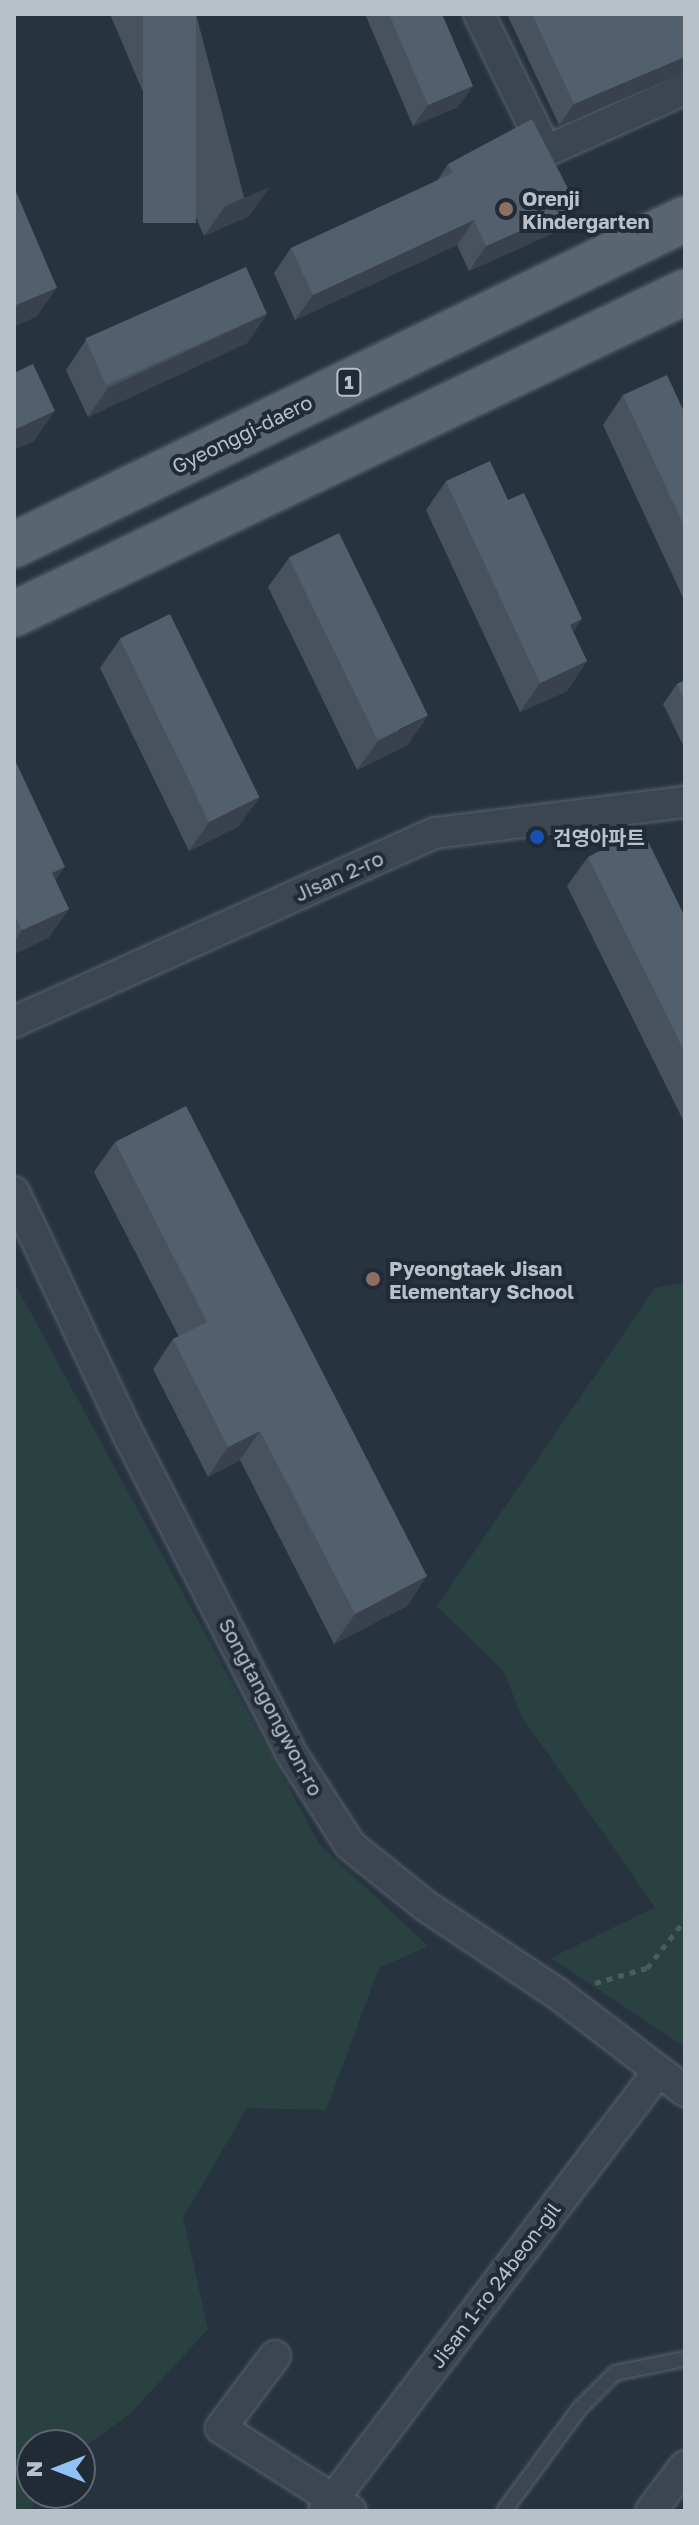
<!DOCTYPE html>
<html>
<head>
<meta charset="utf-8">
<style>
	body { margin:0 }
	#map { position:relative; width:699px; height:2525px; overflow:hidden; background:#273440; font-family:"Golos Text","Noto Sans KR",sans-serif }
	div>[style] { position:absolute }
	.green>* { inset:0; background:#294141 }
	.path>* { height:5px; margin-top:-2.5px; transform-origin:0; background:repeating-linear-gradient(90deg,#475d5e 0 6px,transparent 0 12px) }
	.roads { filter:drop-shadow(0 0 2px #59636d) drop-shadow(0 0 2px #59636d) }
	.lane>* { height:14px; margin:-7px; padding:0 7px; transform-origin:7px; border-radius:7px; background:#3b4650 }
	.street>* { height:30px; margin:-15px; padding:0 15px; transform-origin:15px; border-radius:15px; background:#3b4650 }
	.primary>* { height:44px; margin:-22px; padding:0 22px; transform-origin:22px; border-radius:22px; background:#596570 }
	.wall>* { inset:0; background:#47525e }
	.shaded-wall>* { inset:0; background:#39424c }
	.building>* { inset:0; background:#525f6d; transform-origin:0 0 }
	.dots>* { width:22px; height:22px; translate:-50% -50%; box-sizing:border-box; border:4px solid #202b35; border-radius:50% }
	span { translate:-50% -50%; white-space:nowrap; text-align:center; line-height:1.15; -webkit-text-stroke:8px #202b35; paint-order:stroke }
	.shield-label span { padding:2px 6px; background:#202b35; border:2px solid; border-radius:6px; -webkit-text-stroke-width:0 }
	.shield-label { font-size:18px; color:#b8c0ca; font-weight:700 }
	.poi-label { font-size:20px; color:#b8c0ca; font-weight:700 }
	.left { translate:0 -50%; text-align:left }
	.street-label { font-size:20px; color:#b8c0ca }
	.frame { position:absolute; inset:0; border:16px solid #b8c0ca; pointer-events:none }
	.north { position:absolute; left:16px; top:2429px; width:80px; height:80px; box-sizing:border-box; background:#202b35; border:2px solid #5d6771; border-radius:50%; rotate:270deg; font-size:22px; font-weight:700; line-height:32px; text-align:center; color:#b8c0ca }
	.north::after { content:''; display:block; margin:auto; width:28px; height:36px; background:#92c1f5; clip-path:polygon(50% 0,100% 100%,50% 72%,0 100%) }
</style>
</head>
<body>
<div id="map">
	<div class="green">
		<div style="clip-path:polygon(14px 1282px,320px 1845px,428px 1946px,379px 1968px,326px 2110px,247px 2108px,183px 2218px,208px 2329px,130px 2414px,80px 2450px,80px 2445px,32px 2445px,32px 2493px,37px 2493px,31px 2511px,14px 2511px)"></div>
		<div style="clip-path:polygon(685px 1282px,685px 2047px,551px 1958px,655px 1907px,520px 1714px,505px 1673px,437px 1606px,655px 1288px)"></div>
	</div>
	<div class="path">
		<div style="left:595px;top:1983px;width:54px;rotate:-16.1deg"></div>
		<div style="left:647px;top:1968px;width:61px;rotate:-51.6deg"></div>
	</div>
	<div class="roads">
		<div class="lane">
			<div style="left:504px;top:2511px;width:128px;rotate:-53.6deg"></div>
			<div style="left:580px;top:2408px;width:49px;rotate:-45deg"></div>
			<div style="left:615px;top:2373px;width:71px;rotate:-11.3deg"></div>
		</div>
		<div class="street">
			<div style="left:479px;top:14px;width:153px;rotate:63.9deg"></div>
			<div style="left:546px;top:151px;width:152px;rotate:-24deg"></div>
			<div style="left:14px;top:1022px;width:461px;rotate:-24.2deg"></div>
			<div style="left:435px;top:833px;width:252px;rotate:-7.1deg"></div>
			<div style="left:14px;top:1192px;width:272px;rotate:64.8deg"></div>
			<div style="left:130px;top:1438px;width:354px;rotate:62.9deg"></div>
			<div style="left:291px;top:1753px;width:109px;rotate:57.3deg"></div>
			<div style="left:350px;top:1845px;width:97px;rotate:38.8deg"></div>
			<div style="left:426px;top:1906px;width:159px;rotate:33.7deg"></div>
			<div style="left:558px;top:1994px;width:160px;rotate:37.4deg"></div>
			<div style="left:275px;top:2356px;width:90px;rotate:126.9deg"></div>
			<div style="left:221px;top:2428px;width:154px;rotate:32.6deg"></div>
			<div style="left:324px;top:2511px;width:552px;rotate:-52.74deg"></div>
			<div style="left:651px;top:2511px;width:56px;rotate:-52.9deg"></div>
		</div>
		<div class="primary">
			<div style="left:14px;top:545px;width:746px;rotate:-25.91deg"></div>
			<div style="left:14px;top:614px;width:744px;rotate:-25.64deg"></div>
		</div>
	</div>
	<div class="wall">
		<div style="clip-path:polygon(110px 14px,196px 14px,249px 216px,204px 236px)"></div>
		<div style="clip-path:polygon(365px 14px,442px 14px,458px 107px,413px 126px)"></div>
		<div style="clip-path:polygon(507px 14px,685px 14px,559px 125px)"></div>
		<div style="clip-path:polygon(448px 164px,560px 230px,469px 271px,457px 245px,295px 320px,274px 273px,291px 248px,437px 181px)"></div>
		<div style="clip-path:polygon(267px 314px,247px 343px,88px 417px,66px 370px,86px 340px)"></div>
		<div style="clip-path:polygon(623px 395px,685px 414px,685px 602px,603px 425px)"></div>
		<div style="clip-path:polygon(446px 481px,508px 500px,587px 661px,567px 691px,520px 712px,426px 510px)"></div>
		<div style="clip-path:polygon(289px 558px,408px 745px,357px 770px,268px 587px)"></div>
		<div style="clip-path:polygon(120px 639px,239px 826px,189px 851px,100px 668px)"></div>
		<div style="clip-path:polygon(685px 680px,685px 749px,663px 704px,677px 684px)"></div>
		<div style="clip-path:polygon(14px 758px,55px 880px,69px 909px,48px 938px,14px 954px)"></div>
		<div style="clip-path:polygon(588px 857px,685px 917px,685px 1124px,567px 886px)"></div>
		<div style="clip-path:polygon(115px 1142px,427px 1576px,407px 1606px,334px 1644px,240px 1460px,208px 1477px,153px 1369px,173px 1339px,179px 1337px,94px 1172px)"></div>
	</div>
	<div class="shaded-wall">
		<div style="clip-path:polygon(685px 57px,685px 73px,559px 125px,574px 104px)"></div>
		<div style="clip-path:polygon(473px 86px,458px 107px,413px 126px,428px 105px)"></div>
		<div style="clip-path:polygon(270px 187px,249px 216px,204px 236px,225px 206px)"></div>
		<div style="clip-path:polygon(577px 206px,560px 230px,469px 271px,486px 246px)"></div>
		<div style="clip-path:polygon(474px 220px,457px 245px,295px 320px,313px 295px)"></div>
		<div style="clip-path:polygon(57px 288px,36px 317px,14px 327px,14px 306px)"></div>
		<div style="clip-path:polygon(267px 314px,247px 343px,88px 417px,108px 388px)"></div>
		<div style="clip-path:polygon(55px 411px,34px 441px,14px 450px,14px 430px)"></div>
		<div style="clip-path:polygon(582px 619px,562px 649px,570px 625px)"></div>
		<div style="clip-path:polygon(587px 661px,567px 691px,520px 712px,540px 683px)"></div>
		<div style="clip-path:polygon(428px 716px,408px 745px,357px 770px,378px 741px)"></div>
		<div style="clip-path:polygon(260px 797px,239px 826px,189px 851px,209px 822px)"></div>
		<div style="clip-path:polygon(65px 867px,44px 896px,52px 873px)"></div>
		<div style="clip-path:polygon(69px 909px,48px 938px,14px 954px,14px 942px,22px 930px)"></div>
		<div style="clip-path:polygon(260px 1431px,240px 1460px,208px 1477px,228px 1447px)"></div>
		<div style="clip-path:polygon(427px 1576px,407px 1606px,334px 1644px,355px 1614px)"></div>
	</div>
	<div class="building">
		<div style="left:143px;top:14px;width:53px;height:209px"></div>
		<div style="clip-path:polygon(389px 14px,442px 14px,473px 86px,428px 105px)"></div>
		<div style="clip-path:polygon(532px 14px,685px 14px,685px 57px,574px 104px)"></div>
		<div style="clip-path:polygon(532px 119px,577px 206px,486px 246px,474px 220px,313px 295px,291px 248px,453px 173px,448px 164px)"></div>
		<div style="clip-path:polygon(14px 187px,57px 288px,14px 306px)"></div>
		<div style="left:246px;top:267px;width:51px;height:176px;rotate:66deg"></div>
		<div style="clip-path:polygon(33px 364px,55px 411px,14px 430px,14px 373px)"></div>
		<div style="clip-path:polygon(667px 375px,685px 414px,685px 528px,623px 395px)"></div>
		<div style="clip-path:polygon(490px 461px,508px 500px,524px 493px,582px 619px,570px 625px,587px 661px,540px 683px,446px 481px)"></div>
		<div style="left:339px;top:533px;width:203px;height:56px;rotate:64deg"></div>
		<div style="left:170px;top:614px;width:204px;height:56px;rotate:64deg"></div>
		<div style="clip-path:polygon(685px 680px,685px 701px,677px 684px)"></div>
		<div style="clip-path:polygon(14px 758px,65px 867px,52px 873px,69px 909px,22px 930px,14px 913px)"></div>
		<div style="clip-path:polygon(642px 829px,685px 917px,685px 1053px,588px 857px)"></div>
		<div style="clip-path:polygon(186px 1106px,427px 1576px,355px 1614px,260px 1431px,228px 1447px,173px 1339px,207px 1322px,115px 1142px)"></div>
	</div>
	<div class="dots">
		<div style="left:506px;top:209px;background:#8d6e63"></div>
		<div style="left:537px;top:837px;background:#1a4fb4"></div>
		<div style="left:373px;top:1279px;background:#8d6e63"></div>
	</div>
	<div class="shield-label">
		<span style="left:349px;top:382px">1</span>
	</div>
	<div class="poi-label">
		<span class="left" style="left:522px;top:210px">Orenji<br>Kindergarten</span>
		<span class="left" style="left:553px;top:837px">건영아파트</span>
		<span class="left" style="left:389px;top:1280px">Pyeongtaek Jisan<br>Elementary School</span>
	</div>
	<div class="street-label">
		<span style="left:242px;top:434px;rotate:-26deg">Gyeonggi-daero</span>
		<span style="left:339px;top:876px;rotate:-24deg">Jisan 2-ro</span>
		<span style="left:271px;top:1707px;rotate:62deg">Songtangongwon-ro</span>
		<span style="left:495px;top:2285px;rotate:-53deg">Jisan 1-ro 24beon-gil</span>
	</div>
	<div class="frame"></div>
	<div class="north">N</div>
</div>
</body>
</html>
